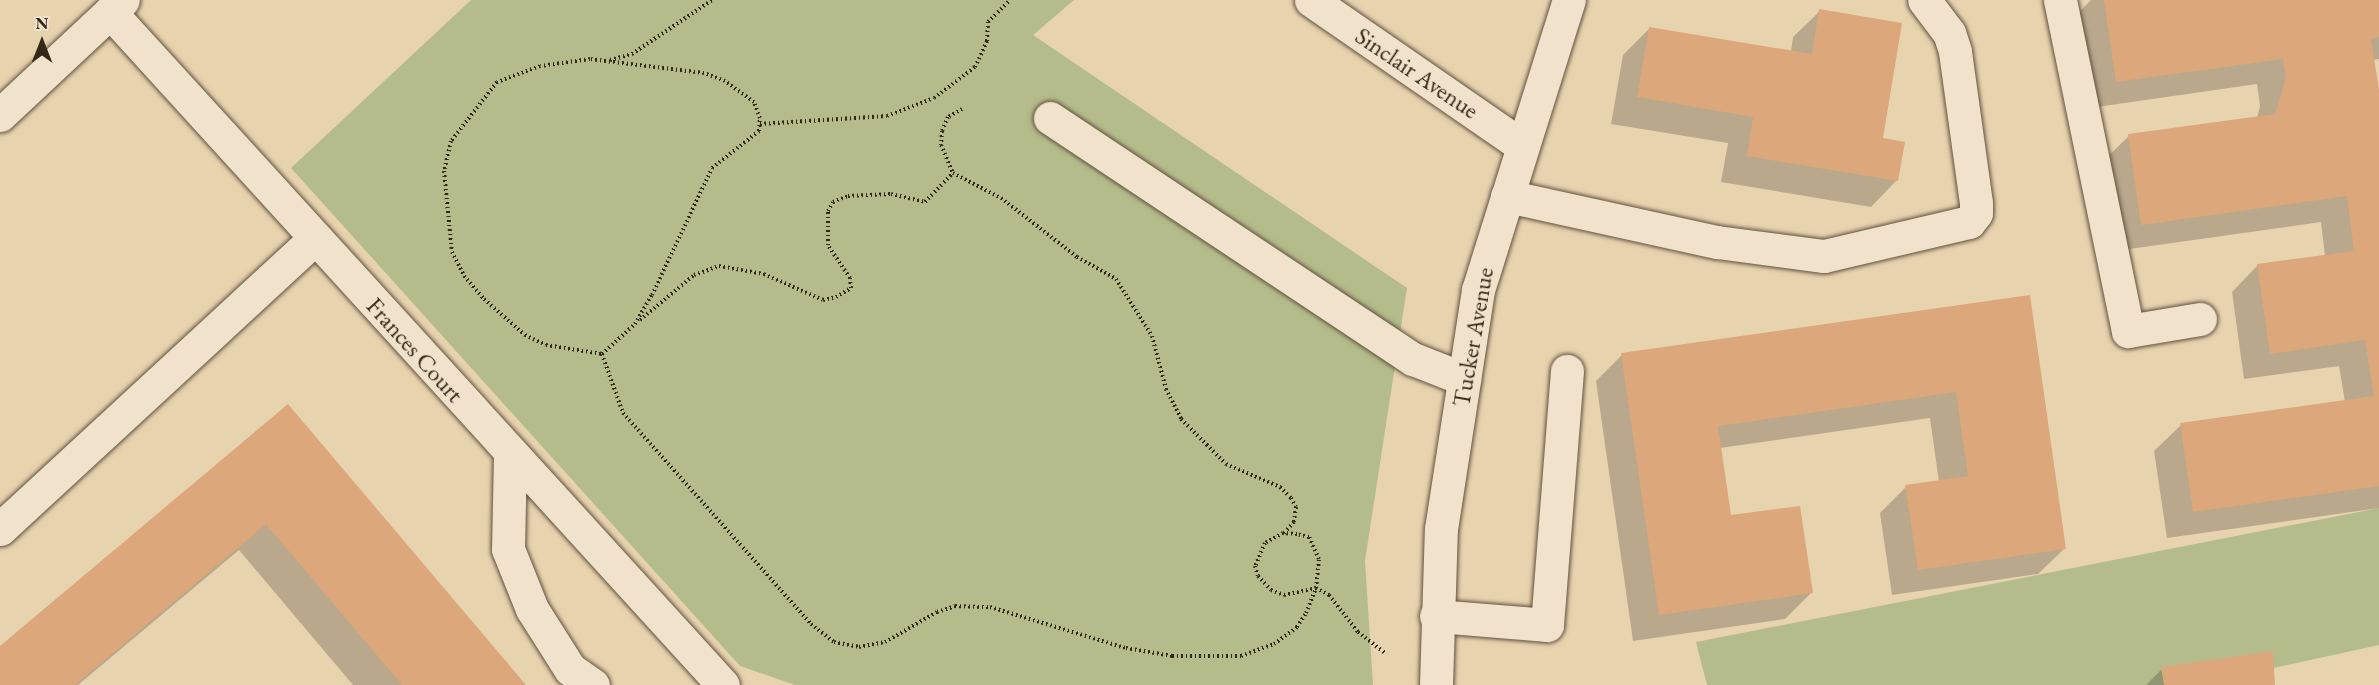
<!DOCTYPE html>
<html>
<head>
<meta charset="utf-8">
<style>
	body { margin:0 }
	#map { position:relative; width:2379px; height:685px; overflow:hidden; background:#e8d3af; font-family:"EB Garamond",serif }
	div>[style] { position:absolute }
	.green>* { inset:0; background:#b5bc8b }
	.shadow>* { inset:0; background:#0003 }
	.building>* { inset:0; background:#dda77c }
	.path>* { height:4px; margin-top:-2px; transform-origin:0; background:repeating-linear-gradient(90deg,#332718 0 1.5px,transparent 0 4.5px) }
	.roads { filter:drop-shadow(0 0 2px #60523e) drop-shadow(0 0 2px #60523e) }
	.minor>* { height:33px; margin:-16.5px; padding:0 16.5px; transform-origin:16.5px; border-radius:16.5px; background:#f0e2cb }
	span { translate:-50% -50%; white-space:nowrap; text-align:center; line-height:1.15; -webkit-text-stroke:5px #f0e2cb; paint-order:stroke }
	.street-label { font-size:24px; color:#332718 }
	.north { position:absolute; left:12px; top:12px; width:60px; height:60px; -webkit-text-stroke:4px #f0e2cb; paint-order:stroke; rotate:0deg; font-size:16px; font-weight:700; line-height:24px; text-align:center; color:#332718 }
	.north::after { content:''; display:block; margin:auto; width:21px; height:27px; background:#332718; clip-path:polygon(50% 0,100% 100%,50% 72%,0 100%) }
</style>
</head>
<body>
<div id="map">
	<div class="green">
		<div style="clip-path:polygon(471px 0,1074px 0,1033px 35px,1407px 288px,1365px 561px,1373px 685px,795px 685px,740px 666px,291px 168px)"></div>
		<div style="clip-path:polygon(2379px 508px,2379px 645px,2195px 685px,1707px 685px,1696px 642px)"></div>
	</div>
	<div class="shadow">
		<div style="clip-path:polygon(2091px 0,2379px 0,2379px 59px,2373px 60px,2379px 92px,2379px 508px,2167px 538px,2154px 451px,2181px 425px,2345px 402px,2339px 366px,2244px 379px,2232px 292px,2258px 265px,2325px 256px,2321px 222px,2115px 251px,2102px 162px,2129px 136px,2257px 118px,2260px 106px,2257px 84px,2090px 108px,2077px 14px)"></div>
		<div style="clip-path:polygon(1820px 11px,1897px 180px,1871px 207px,1721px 182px,1728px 143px,1611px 124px,1623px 55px,1649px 29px,1791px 52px,1793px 37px)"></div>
		<div style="clip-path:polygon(2028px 297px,2065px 548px,2038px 574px,1892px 595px,1880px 513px,1906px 487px,1939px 482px,1930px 418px,1720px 448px,1730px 517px,1811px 593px,1785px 619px,1633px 641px,1596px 381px,1622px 355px)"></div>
		<div style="clip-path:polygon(288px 406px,524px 685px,353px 685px,239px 550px,78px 685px,0 685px,0 648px)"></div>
		<div style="clip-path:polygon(2162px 669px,2273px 685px,2146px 685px)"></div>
	</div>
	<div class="building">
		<div style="clip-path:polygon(2104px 0,2379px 0,2379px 37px,2371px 39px,2379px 90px,2379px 486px,2193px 512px,2180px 423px,2374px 396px,2365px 340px,2270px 354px,2257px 264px,2354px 251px,2347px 196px,2141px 225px,2128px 134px,2275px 114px,2286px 78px,2283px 59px,2116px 82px)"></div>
		<div style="clip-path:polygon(1819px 9px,1902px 23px,1883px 138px,1905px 142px,1898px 181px,1747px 156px,1753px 117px,1637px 97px,1649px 27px,1812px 54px)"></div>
		<div style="clip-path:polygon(2030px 295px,2066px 549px,1918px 570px,1905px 485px,1968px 476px,1956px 392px,1718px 426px,1731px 515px,1800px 506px,1813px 593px,1659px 615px,1621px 353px)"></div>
		<div style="clip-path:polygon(288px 404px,526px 685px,402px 685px,266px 524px,75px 685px,0 685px,0 646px)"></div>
		<div style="clip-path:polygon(2273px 651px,2275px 685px,2164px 685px,2161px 667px)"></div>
	</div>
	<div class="path">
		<div style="left:610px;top:60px;width:23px;rotate:-15deg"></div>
		<div style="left:632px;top:54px;width:97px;rotate:-34deg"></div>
		<div style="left:962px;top:109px;width:16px;rotate:150deg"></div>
		<div style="left:948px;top:117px;width:15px;rotate:113deg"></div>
		<div style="left:942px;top:131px;width:14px;rotate:94deg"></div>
		<div style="left:941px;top:145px;width:30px;rotate:67deg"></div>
		<div style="left:953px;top:173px;width:54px;rotate:27.5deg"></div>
		<div style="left:1001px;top:198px;width:96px;rotate:37.8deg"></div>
		<div style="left:1077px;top:257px;width:45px;rotate:29.4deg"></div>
		<div style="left:1116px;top:279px;width:67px;rotate:57.7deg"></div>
		<div style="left:1152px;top:336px;width:55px;rotate:75.2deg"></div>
		<div style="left:1166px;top:389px;width:34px;rotate:63deg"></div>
		<div style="left:1181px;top:419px;width:64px;rotate:45deg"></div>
		<div style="left:1226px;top:464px;width:59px;rotate:23.1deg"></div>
		<div style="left:1280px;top:487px;width:16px;rotate:45deg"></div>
		<div style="left:1291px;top:498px;width:10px;rotate:61deg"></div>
		<div style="left:1296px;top:507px;width:15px;rotate:98deg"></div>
		<div style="left:1294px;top:522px;width:15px;rotate:132deg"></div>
		<div style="left:760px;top:124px;width:127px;rotate:-3.6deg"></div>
		<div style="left:887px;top:116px;width:50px;rotate:-21deg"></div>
		<div style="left:934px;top:98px;width:51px;rotate:-37.1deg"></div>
		<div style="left:975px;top:67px;width:29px;rotate:-65deg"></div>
		<div style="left:987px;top:41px;width:19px;rotate:-87deg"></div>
		<div style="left:988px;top:22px;width:31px;rotate:-45deg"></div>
		<div style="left:640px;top:320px;width:70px;rotate:-39.8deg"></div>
		<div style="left:694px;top:275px;width:27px;rotate:-20deg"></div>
		<div style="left:719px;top:266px;width:46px;rotate:10.1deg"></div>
		<div style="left:764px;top:274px;width:64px;rotate:23.8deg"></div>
		<div style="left:823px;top:300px;width:13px;rotate:-13deg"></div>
		<div style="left:836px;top:297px;width:17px;rotate:-31deg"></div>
		<div style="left:851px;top:288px;width:10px;rotate:-96deg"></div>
		<div style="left:850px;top:278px;width:40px;rotate:-124deg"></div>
		<div style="left:828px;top:245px;width:34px;rotate:-90deg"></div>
		<div style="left:828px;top:211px;width:10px;rotate:-61deg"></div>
		<div style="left:833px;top:202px;width:16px;rotate:-22deg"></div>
		<div style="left:848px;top:196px;width:43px;rotate:-2.7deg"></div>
		<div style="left:891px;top:194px;width:35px;rotate:13deg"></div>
		<div style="left:925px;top:202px;width:40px;rotate:-46deg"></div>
		<div style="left:602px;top:354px;width:45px;rotate:-42.3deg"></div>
		<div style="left:635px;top:324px;width:34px;rotate:-60deg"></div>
		<div style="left:652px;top:295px;width:140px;rotate:-64.7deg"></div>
		<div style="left:712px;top:168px;width:60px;rotate:-38.2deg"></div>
		<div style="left:759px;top:131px;width:13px;rotate:-86deg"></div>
		<div style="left:760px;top:118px;width:17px;rotate:-111deg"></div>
		<div style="left:754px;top:102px;width:36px;rotate:-144deg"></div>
		<div style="left:725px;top:81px;width:22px;rotate:-159deg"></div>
		<div style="left:704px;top:73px;width:115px;rotate:-173deg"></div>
		<div style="left:590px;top:59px;width:50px;rotate:172deg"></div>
		<div style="left:540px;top:66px;width:46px;rotate:159.6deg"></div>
		<div style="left:497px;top:82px;width:75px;rotate:127.9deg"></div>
		<div style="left:451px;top:141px;width:31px;rotate:103deg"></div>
		<div style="left:444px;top:171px;width:81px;rotate:84.4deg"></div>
		<div style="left:452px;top:252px;width:27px;rotate:63deg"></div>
		<div style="left:464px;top:276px;width:30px;rotate:49deg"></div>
		<div style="left:484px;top:299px;width:55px;rotate:41.3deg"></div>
		<div style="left:525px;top:335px;width:23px;rotate:25deg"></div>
		<div style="left:546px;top:345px;width:57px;rotate:9.1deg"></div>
		<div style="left:602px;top:354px;width:63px;rotate:70.4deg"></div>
		<div style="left:623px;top:413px;width:283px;rotate:48.3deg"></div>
		<div style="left:811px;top:624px;width:29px;rotate:38deg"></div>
		<div style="left:834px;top:642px;width:25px;rotate:11deg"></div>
		<div style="left:859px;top:647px;width:26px;rotate:-11deg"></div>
		<div style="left:885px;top:642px;width:60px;rotate:-30deg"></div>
		<div style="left:937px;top:612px;width:19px;rotate:-18deg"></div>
		<div style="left:955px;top:606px;width:35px;rotate:2deg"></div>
		<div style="left:990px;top:607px;width:142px;rotate:16.8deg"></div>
		<div style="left:1126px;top:648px;width:47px;rotate:9.9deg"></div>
		<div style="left:1172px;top:656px;width:69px"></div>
		<div style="left:1241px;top:656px;width:35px;rotate:-20deg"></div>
		<div style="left:1274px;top:644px;width:29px;rotate:-36deg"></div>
		<div style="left:1297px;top:627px;width:17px;rotate:-57deg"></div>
		<div style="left:1306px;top:613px;width:27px;rotate:-68deg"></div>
		<div style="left:1316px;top:588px;width:29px;rotate:-84deg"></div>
		<div style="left:1319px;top:559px;width:24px;rotate:-114deg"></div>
		<div style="left:1309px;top:537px;width:12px;rotate:-166deg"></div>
		<div style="left:1297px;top:534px;width:14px;rotate:-176deg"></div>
		<div style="left:1283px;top:533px;width:21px;rotate:151deg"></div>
		<div style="left:1265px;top:543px;width:25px;rotate:113deg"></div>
		<div style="left:1255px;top:566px;width:10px;rotate:73deg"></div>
		<div style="left:1258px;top:576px;width:19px;rotate:47deg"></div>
		<div style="left:1271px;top:590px;width:14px;rotate:21deg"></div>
		<div style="left:1284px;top:595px;width:33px;rotate:-12deg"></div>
		<div style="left:1316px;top:588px;width:15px;rotate:28deg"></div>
		<div style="left:1329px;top:595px;width:47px;rotate:51.9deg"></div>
		<div style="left:1358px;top:632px;width:34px;rotate:38deg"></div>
	</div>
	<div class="roads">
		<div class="minor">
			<div style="left:1311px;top:0;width:257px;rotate:34.6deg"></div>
			<div style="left:2060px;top:0;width:338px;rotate:78.4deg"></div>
			<div style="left:2128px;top:331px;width:73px;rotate:-9.5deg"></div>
			<div style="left:110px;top:12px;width:910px;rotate:47.67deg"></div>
			<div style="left:0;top:115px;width:168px;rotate:-43.1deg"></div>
			<div style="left:1050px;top:118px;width:436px;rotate:33.6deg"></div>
			<div style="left:1413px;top:359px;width:55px;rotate:21.4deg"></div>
			<div style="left:1507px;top:196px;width:215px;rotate:12.4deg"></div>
			<div style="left:1717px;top:242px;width:108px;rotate:7.5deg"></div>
			<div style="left:1824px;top:256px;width:149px;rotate:-13.2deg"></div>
			<div style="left:1969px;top:222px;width:11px;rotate:-52deg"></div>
			<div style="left:1976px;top:213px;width:10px;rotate:-90deg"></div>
			<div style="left:1976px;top:203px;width:153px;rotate:-97.9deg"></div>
			<div style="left:1955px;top:51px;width:19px;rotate:-108deg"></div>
			<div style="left:1949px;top:33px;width:41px;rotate:-127.1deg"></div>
			<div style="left:510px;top:454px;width:95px;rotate:91.2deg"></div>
			<div style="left:508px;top:549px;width:65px;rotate:68.2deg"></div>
			<div style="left:532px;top:609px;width:71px;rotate:57.7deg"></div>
			<div style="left:570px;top:669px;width:28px;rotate:35deg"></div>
			<div style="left:0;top:529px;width:427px;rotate:-42.7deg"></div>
			<div style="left:1436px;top:616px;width:111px;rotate:4.6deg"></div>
			<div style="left:1547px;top:625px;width:255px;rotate:-85.5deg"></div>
			<div style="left:1436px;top:685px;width:156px;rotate:-88.2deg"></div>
			<div style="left:1441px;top:529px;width:242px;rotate:-81.2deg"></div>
			<div style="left:1478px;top:290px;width:304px;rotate:-72.6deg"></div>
		</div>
	</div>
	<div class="street-label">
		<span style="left:1417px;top:73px;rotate:34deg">Sinclair Avenue</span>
		<span style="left:1473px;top:337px;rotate:-80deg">Tucker Avenue</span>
		<span style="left:415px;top:350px;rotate:48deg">Frances Court</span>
	</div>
	<div class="north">N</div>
</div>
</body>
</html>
